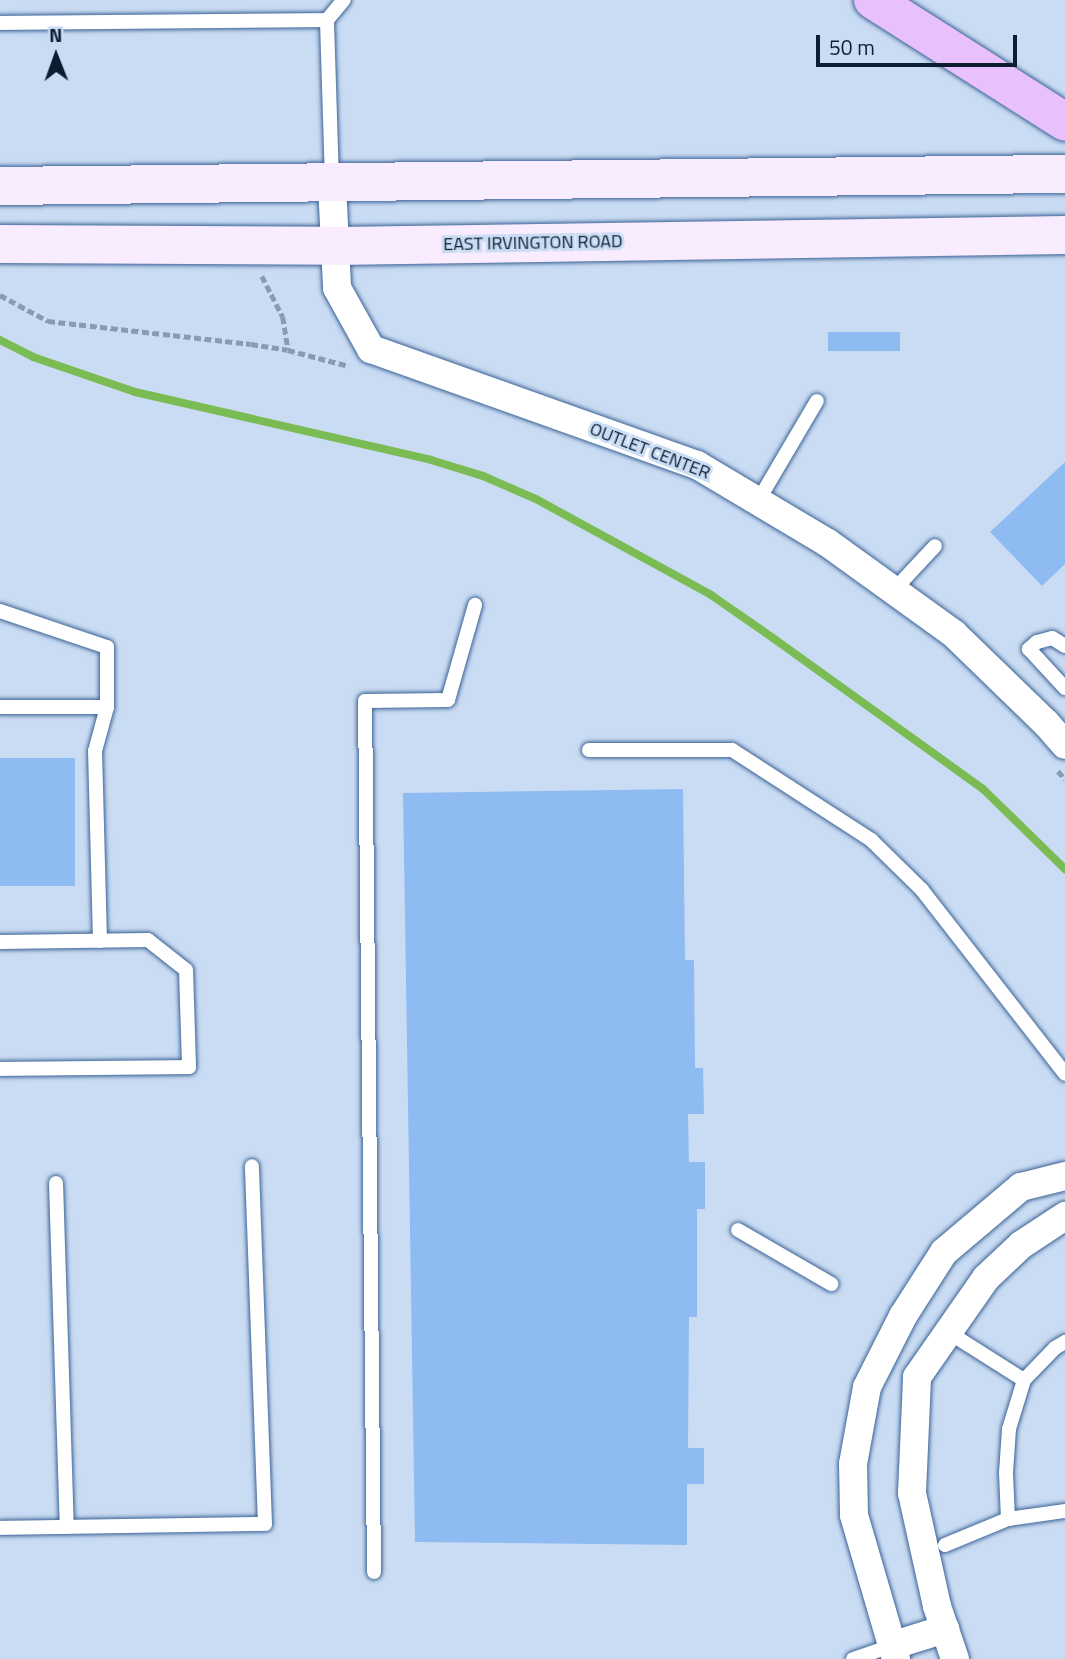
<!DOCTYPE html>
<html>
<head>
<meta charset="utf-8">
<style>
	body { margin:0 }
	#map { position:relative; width:1065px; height:1659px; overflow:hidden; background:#cadcf3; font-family:"Titillium Web",sans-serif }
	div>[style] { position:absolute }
	.stream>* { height:8px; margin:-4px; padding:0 4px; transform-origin:4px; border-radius:4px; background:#7bbb54 }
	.building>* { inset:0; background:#8fbbf3; transform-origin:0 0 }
	.path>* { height:4.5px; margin-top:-2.25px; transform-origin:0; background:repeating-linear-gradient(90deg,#899ab1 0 7px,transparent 0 10.5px) }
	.roads { filter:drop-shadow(0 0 2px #3b6396) drop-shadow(0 0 2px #3b6396) }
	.lane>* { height:14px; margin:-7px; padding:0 7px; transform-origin:7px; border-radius:7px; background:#fff }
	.street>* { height:28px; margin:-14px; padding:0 14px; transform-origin:14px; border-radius:14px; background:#fff }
	.secondary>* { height:38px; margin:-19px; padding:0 19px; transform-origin:19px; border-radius:19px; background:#f8ecfe }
	.highway>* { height:38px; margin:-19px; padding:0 19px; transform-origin:19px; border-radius:19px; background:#e8c0fb }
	span { translate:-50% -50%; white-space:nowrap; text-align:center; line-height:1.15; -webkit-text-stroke:6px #cadcf3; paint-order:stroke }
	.street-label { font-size:18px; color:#0c1d32 }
	.north { position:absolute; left:21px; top:21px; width:70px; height:70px; -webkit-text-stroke:5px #cadcf3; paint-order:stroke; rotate:359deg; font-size:19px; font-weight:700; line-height:28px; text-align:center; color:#0c1d32 }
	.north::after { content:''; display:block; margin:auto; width:24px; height:32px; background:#0c1d32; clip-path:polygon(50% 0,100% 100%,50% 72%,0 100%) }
	.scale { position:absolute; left:816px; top:35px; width:201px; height:32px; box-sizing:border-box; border:4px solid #0c1d32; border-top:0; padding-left:9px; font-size:21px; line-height:24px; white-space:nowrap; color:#0c1d32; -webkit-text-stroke:5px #cadcf3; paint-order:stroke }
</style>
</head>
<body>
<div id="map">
	<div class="stream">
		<div style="left:0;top:340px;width:37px;rotate:27deg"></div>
		<div style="left:33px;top:357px;width:108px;rotate:18.9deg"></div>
		<div style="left:135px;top:392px;width:304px;rotate:12.9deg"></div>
		<div style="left:431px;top:460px;width:54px;rotate:17.1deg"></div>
		<div style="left:483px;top:476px;width:58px;rotate:23.5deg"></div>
		<div style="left:536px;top:499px;width:200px;rotate:28.7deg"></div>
		<div style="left:711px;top:595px;width:75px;rotate:34.7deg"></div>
		<div style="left:773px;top:638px;width:259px;rotate:35.7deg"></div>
		<div style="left:983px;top:789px;width:115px;rotate:44.3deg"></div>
	</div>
	<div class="building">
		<div style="left:900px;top:332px;width:19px;height:72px;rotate:90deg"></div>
		<div style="clip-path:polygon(1065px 462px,1065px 564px,1042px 586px,990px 532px)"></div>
		<div style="left:75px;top:758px;width:128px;height:75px;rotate:90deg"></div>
		<div style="clip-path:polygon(683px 789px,685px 960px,694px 960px,695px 1068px,703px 1068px,704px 1114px,688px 1114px,689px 1162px,705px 1162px,705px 1209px,697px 1209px,697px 1317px,689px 1317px,688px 1448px,704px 1448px,704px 1484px,687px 1484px,687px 1545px,415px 1542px,403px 793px)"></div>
	</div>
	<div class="path">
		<div style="left:262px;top:276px;width:46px;rotate:62.9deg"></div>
		<div style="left:283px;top:317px;width:33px;rotate:81deg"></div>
		<div style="left:0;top:295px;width:55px;rotate:28.4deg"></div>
		<div style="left:48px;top:321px;width:204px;rotate:6.5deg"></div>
		<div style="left:251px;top:344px;width:37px;rotate:9deg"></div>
		<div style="left:288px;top:350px;width:63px;rotate:14.7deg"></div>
		<div style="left:1058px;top:771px;width:11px;rotate:49deg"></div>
	</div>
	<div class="roads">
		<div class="lane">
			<div style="left:0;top:23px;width:327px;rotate:-0.5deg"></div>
			<div style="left:332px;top:181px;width:161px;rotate:-91.8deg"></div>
			<div style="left:327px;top:20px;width:26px;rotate:-50deg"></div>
			<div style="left:758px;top:501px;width:116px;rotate:-59.5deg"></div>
			<div style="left:894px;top:590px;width:60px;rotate:-47deg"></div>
			<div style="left:0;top:611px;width:113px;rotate:18.6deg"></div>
			<div style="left:107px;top:647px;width:60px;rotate:90deg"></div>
			<div style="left:107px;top:707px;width:107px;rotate:180deg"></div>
			<div style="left:1065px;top:646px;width:15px;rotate:-148deg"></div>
			<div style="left:1052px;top:638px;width:16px;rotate:165deg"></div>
			<div style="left:1037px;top:642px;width:11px;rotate:139deg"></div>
			<div style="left:1029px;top:649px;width:53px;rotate:47.3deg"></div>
			<div style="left:589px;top:750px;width:143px"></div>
			<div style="left:732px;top:750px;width:166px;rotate:32.9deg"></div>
			<div style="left:871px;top:840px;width:71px;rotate:44.4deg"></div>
			<div style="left:922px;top:890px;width:233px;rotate:52.1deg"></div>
			<div style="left:100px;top:941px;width:190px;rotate:-91.5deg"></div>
			<div style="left:95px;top:751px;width:46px;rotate:-74.7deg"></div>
			<div style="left:0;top:942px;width:148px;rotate:-0.8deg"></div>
			<div style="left:148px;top:940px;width:48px;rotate:38.3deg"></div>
			<div style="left:186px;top:970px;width:97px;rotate:88.2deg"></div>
			<div style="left:189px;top:1067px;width:189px;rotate:179.4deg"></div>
			<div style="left:56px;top:1183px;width:344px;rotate:88.2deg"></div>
			<div style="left:738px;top:1230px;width:108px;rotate:30.1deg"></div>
			<div style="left:948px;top:1332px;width:90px;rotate:32.3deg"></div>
			<div style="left:1008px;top:1519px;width:46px;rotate:-92.5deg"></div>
			<div style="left:1006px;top:1473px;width:44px;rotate:-86.1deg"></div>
			<div style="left:1009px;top:1429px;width:51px;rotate:-73deg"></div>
			<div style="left:1024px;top:1380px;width:45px;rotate:-45.9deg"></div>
			<div style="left:1055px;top:1348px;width:12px;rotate:-31deg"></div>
			<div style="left:0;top:1528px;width:265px;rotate:-0.9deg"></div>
			<div style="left:265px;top:1524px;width:358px;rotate:-92.1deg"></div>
			<div style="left:945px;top:1545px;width:68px;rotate:-22.4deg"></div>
			<div style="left:1008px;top:1519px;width:58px;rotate:-8deg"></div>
			<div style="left:374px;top:1572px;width:871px;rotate:-90.59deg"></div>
			<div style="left:365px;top:701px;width:83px;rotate:-0.7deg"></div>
			<div style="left:448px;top:700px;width:99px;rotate:-74.1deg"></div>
			<div style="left:853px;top:1659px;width:40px;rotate:-18.9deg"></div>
		</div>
		<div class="street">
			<div style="left:332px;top:184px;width:104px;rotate:87.2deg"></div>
			<div style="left:337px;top:288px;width:70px;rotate:60.9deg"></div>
			<div style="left:371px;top:349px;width:346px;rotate:19.6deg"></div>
			<div style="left:697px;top:465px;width:152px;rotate:30.8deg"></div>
			<div style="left:828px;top:543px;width:155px;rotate:35.8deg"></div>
			<div style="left:954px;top:634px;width:128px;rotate:44.1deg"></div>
			<div style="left:1046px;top:723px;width:29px;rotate:49deg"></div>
			<div style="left:891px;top:1646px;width:57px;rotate:-17.5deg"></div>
			<div style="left:896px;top:1659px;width:150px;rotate:-106.3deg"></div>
			<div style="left:854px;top:1515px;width:51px;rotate:-91.1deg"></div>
			<div style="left:853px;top:1464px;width:78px;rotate:-79.7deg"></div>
			<div style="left:867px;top:1387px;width:80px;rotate:-63.1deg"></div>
			<div style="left:903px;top:1316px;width:76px;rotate:-57.4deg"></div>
			<div style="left:944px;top:1252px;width:101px;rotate:-40.2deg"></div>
			<div style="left:1021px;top:1187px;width:45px;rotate:-14deg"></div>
			<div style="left:955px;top:1659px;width:56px;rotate:-108.8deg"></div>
			<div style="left:937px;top:1606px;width:116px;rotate:-102.5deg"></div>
			<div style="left:912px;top:1493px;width:116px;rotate:-87.5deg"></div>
			<div style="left:917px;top:1377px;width:121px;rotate:-55.1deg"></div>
			<div style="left:986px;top:1278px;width:48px;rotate:-43.3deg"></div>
			<div style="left:1021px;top:1245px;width:53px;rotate:-33.4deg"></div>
		</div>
		<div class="secondary">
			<div style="left:0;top:186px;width:1065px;rotate:-0.65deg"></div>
			<div style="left:0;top:244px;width:336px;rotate:0.3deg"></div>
			<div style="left:336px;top:246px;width:729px;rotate:-0.86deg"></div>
		</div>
		<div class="highway">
			<div style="left:873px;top:0;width:227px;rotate:32.4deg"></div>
		</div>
	</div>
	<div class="street-label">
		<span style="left:533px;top:243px;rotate:-1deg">EAST IRVINGTON ROAD</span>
		<span style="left:650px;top:451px;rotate:21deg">OUTLET CENTER</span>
	</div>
	<div class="north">N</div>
	<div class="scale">50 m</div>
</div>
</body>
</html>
